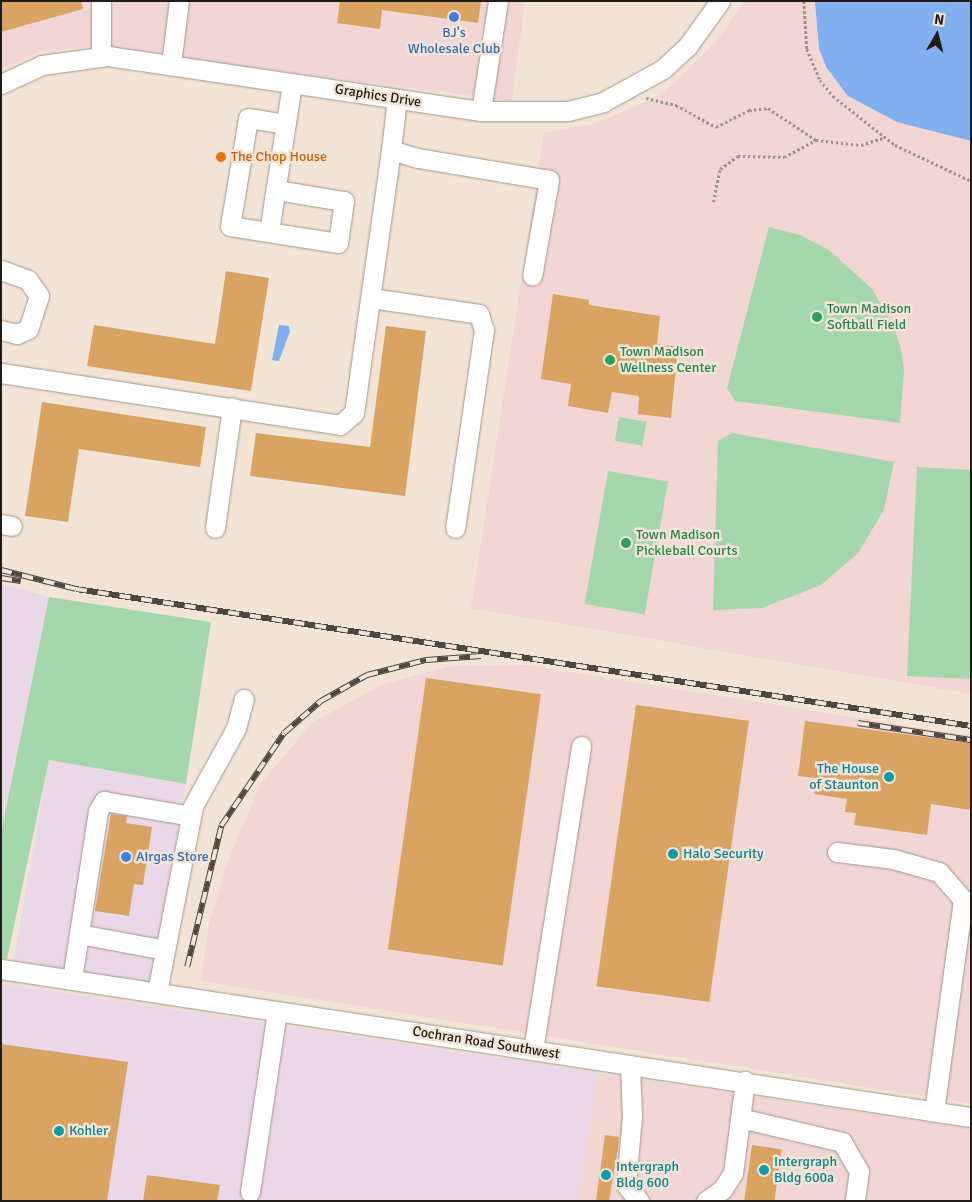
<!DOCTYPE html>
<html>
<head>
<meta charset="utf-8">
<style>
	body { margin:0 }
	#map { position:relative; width:972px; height:1202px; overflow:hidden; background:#f2e5d7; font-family:Signika,sans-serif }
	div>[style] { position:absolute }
	.commercial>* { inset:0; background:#f1d6d4 }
	.industrial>* { inset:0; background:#ead7e7; transform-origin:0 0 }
	.green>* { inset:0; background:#a6d7ac; transform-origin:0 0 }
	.water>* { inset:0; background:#82b0ee }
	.building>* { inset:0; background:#d9a363; transform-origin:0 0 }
	.path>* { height:2.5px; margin-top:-1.25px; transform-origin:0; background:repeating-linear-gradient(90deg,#9e958a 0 2.5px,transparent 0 5px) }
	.roads { filter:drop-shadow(0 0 1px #a29689) drop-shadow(0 0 1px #a29689) }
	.minor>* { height:19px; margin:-9.5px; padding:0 9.5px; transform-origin:9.5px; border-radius:9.5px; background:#fff }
	.rail>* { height:5.5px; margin-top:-2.75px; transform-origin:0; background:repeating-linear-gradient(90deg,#f2e5d7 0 11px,#4d4740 0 22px); box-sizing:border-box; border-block:1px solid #4d4740 }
	.dots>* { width:14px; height:14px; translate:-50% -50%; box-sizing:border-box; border:2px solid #f2e5d7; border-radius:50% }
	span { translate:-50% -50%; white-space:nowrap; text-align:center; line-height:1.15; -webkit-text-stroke:5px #f2e5d7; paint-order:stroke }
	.shop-label { font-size:14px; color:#366cbe }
	.left { translate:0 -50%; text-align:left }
	.street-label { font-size:14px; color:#201c17 }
	.food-label { font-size:14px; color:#c56008 }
	.leisure-label { font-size:14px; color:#27864d }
	.culture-label { font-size:14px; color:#0d838f }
	.right { translate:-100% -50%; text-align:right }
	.frame { position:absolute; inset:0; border:2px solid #201c17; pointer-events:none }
	.north { position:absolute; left:912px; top:10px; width:50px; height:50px; -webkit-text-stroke:4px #f2e5d7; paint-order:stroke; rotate:8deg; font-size:14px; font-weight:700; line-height:20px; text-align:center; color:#201c17 }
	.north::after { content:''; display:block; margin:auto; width:18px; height:22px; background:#201c17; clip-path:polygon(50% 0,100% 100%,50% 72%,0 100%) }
</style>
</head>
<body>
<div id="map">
	<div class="commercial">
		<div style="clip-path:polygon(1px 1px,525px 1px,512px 101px,88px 47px,39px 52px,1px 69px)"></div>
		<div style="clip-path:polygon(744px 1px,971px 1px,971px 694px,471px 608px,544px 133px,596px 123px,661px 95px,715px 43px)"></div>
		<div style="clip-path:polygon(526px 665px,971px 736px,971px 1104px,201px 981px,209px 924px,228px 861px,261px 783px,313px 722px,384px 684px,451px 666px)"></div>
		<div style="clip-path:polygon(598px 1073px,971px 1129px,971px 1201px,578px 1201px)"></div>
	</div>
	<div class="industrial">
		<div style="clip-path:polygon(1px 584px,49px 597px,1px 833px)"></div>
		<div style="left:49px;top:760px;width:139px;height:203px;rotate:10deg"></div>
		<div style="clip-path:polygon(1px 983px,598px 1073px,578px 1201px,1px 1201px)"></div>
	</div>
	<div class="green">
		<div style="clip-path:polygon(769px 227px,800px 235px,829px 250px,872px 289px,894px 327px,901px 349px,904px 371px,900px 423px,735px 401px,727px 388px)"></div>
		<div style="left:619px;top:417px;width:28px;height:24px;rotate:10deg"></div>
		<div style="clip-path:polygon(732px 433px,894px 462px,884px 510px,858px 553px,821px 585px,762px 608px,713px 610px,718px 441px)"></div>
		<div style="clip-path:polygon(917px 467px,971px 470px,971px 679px,907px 676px)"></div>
		<div style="left:608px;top:471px;width:61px;height:135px;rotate:10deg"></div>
		<div style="clip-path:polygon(49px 597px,211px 622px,186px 784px,49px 760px,7px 959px,1px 958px,1px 833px)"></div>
	</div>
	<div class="water">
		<div style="clip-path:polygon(815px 1px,971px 1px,971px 141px,897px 122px,848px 96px,826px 67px,819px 48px)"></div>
		<div style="clip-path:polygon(279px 325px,289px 326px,290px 331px,279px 361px,272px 360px)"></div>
	</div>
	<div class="building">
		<div style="clip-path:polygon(1px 1px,81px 1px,83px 9px,1px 32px)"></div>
		<div style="clip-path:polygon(340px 1px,481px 1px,478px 23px,382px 10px,380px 29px,337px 23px)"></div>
		<div style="clip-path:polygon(226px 271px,269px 278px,251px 391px,87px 366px,94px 325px,215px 344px)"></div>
		<div style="clip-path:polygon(553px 294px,589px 300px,589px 305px,660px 316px,657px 344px,678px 347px,671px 418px,638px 414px,639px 396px,612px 392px,608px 413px,568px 406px,571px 384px,541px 379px)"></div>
		<div style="clip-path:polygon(386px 326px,426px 331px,405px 496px,250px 476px,256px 433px,370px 447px)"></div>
		<div style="clip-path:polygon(42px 402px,206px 427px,200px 467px,79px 449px,68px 522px,25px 516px)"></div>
		<div style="left:426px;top:678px;width:116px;height:274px;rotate:8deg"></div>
		<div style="left:636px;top:705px;width:114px;height:284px;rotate:8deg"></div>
		<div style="clip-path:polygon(805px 721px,971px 743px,971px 810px,931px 804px,927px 835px,854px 825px,856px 813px,845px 812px,847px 799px,814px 794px,816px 778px,798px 776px)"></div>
		<div style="clip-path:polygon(111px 814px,127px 816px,126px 823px,152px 827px,143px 885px,134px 884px,129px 916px,95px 911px)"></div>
		<div style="clip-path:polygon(1px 1044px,128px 1062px,107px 1201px,1px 1201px)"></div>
		<div style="clip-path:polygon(605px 1135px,619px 1137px,618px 1148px,609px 1201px,596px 1201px)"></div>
		<div style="left:752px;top:1145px;width:30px;height:56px;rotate:8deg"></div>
		<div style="clip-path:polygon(147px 1175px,220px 1185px,217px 1201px,143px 1201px)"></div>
	</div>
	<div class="path">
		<div style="left:804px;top:1px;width:48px;rotate:86.4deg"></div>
		<div style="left:807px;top:49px;width:34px;rotate:67deg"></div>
		<div style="left:820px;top:80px;width:21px;rotate:51deg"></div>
		<div style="left:833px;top:96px;width:79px;rotate:38.3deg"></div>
		<div style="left:895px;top:145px;width:84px;rotate:25.3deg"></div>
		<div style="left:646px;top:98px;width:31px;rotate:13deg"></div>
		<div style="left:676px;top:105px;width:46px;rotate:28.8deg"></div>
		<div style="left:716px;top:127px;width:37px;rotate:-27deg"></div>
		<div style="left:749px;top:110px;width:19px;rotate:-6deg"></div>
		<div style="left:768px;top:108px;width:58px;rotate:33.7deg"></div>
		<div style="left:713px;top:202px;width:34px;rotate:-78deg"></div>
		<div style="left:720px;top:169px;width:22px;rotate:-36deg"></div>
		<div style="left:738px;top:156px;width:46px;rotate:1.2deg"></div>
		<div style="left:784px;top:157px;width:36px;rotate:-28deg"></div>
		<div style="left:816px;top:140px;width:45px;rotate:6.3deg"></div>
		<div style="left:861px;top:145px;width:25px;rotate:-18deg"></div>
	</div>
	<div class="roads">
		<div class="minor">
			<div style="left:101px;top:57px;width:56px;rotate:-90deg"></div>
			<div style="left:171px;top:64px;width:64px;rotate:-82.8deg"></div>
			<div style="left:1px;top:84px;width:45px;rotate:-24.9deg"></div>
			<div style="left:42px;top:65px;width:67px;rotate:-7.8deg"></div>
			<div style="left:108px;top:56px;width:377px;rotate:8.4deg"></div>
			<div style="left:481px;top:111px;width:87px"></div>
			<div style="left:568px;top:111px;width:36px;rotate:-14deg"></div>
			<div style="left:603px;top:102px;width:68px;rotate:-28.8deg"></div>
			<div style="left:663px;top:69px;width:33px;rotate:-43deg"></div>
			<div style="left:687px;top:47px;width:57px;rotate:-54.3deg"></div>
			<div style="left:397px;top:99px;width:51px;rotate:96.7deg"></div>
			<div style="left:391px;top:150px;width:28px;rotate:17deg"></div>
			<div style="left:418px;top:158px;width:133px;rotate:9.5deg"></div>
			<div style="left:549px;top:180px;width:97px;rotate:100deg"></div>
			<div style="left:481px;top:111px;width:111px;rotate:-81.2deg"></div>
			<div style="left:276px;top:190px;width:69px;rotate:9.2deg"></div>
			<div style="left:344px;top:201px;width:42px;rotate:98.1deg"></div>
			<div style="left:338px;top:243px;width:109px;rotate:-171.1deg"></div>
			<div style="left:230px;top:226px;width:109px;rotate:-80.5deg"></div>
			<div style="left:248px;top:118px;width:38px;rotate:9deg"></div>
			<div style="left:269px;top:232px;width:151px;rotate:-81.2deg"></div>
			<div style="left:1px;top:270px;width:29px;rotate:20deg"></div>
			<div style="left:28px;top:280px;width:19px;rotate:55deg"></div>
			<div style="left:39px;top:296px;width:35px;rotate:108deg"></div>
			<div style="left:28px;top:329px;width:12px;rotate:156deg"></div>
			<div style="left:17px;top:334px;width:16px;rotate:-166deg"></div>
			<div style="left:371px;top:298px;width:109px;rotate:8.4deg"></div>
			<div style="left:479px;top:314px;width:17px;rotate:73deg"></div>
			<div style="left:484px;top:330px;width:200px;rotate:98.3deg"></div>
			<div style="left:1px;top:373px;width:343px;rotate:8.7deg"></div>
			<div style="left:340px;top:425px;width:18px;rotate:-41deg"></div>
			<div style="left:354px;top:413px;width:266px;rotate:-82deg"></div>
			<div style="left:1px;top:524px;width:11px;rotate:10deg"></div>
			<div style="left:215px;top:528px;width:122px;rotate:-82deg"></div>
			<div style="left:837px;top:852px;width:56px;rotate:7.1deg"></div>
			<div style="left:893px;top:859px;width:48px;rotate:15.8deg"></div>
			<div style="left:939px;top:872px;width:37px;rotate:49deg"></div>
			<div style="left:963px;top:900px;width:213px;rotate:97.8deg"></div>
			<div style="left:79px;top:934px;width:87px;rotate:10.5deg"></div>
			<div style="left:1px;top:969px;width:981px;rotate:8.68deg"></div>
			<div style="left:72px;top:979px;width:170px;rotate:-81.2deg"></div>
			<div style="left:98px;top:811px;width:12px;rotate:-59deg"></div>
			<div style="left:104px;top:801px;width:88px;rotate:9.8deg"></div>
			<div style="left:157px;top:992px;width:189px;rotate:-79deg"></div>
			<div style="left:193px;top:806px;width:89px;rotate:-61.1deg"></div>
			<div style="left:236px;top:728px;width:30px;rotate:-75deg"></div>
			<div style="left:533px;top:1050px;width:308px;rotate:-81deg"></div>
			<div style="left:630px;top:1065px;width:51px;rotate:87.8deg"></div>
			<div style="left:632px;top:1116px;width:69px;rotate:95deg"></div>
			<div style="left:626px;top:1185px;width:21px;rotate:51deg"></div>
			<div style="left:740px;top:1118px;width:105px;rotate:13.2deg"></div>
			<div style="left:842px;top:1142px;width:34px;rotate:60deg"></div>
			<div style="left:859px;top:1171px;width:30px;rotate:98deg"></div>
			<div style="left:250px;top:1192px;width:182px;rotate:-81.5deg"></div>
			<div style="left:706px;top:1201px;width:19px;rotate:-35deg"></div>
			<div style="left:722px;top:1190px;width:20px;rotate:-57deg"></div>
			<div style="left:733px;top:1173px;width:93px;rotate:-82.6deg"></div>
		</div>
	</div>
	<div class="rail">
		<div style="left:1px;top:570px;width:77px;rotate:14.2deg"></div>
		<div style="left:76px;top:589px;width:905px;rotate:8.7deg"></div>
		<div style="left:1px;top:578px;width:20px;rotate:9deg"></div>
		<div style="left:858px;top:723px;width:114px;rotate:8.6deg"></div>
		<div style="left:187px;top:967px;width:145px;rotate:-76.4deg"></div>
		<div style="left:221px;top:826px;width:112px;rotate:-55.9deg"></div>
		<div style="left:284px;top:733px;width:49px;rotate:-40.9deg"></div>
		<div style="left:321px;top:701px;width:53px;rotate:-29.5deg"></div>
		<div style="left:367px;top:675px;width:61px;rotate:-14.3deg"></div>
		<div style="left:426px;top:660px;width:55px;rotate:-4.2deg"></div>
	</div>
	<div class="dots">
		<div style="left:454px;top:17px;background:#3f7fe0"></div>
		<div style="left:221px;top:157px;background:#e8710a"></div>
		<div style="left:817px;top:317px;background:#2e9e5b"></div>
		<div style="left:610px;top:360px;background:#2e9e5b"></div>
		<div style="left:626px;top:543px;background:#2e9e5b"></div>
		<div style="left:889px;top:777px;background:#0f9aa8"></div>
		<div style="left:673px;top:854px;background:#0f9aa8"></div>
		<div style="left:126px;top:857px;background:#3f7fe0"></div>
		<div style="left:59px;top:1131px;background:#0f9aa8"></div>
		<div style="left:764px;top:1170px;background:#0f9aa8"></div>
		<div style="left:606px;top:1175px;background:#0f9aa8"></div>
	</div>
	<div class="shop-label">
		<span style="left:454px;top:41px">BJ's<br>Wholesale Club</span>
		<span class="left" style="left:136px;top:857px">Airgas Store</span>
	</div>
	<div class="street-label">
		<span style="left:378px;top:96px;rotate:9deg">Graphics Drive</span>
		<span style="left:486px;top:1043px;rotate:9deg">Cochran Road Southwest</span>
	</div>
	<div class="food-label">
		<span class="left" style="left:231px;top:157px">The Chop House</span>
	</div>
	<div class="leisure-label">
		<span class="left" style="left:827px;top:317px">Town Madison<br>Softball Field</span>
		<span class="left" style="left:620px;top:360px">Town Madison<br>Wellness Center</span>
		<span class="left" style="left:636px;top:543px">Town Madison<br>Pickleball Courts</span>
	</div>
	<div class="culture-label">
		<span class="right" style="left:879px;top:777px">The House<br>of Staunton</span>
		<span class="left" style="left:683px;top:854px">Halo Security</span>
		<span class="left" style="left:69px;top:1131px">Kohler</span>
		<span class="left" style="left:774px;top:1170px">Intergraph<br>Bldg 600a</span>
		<span class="left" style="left:616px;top:1175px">Intergraph<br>Bldg 600</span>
	</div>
	<div class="frame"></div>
	<div class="north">N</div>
</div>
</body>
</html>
